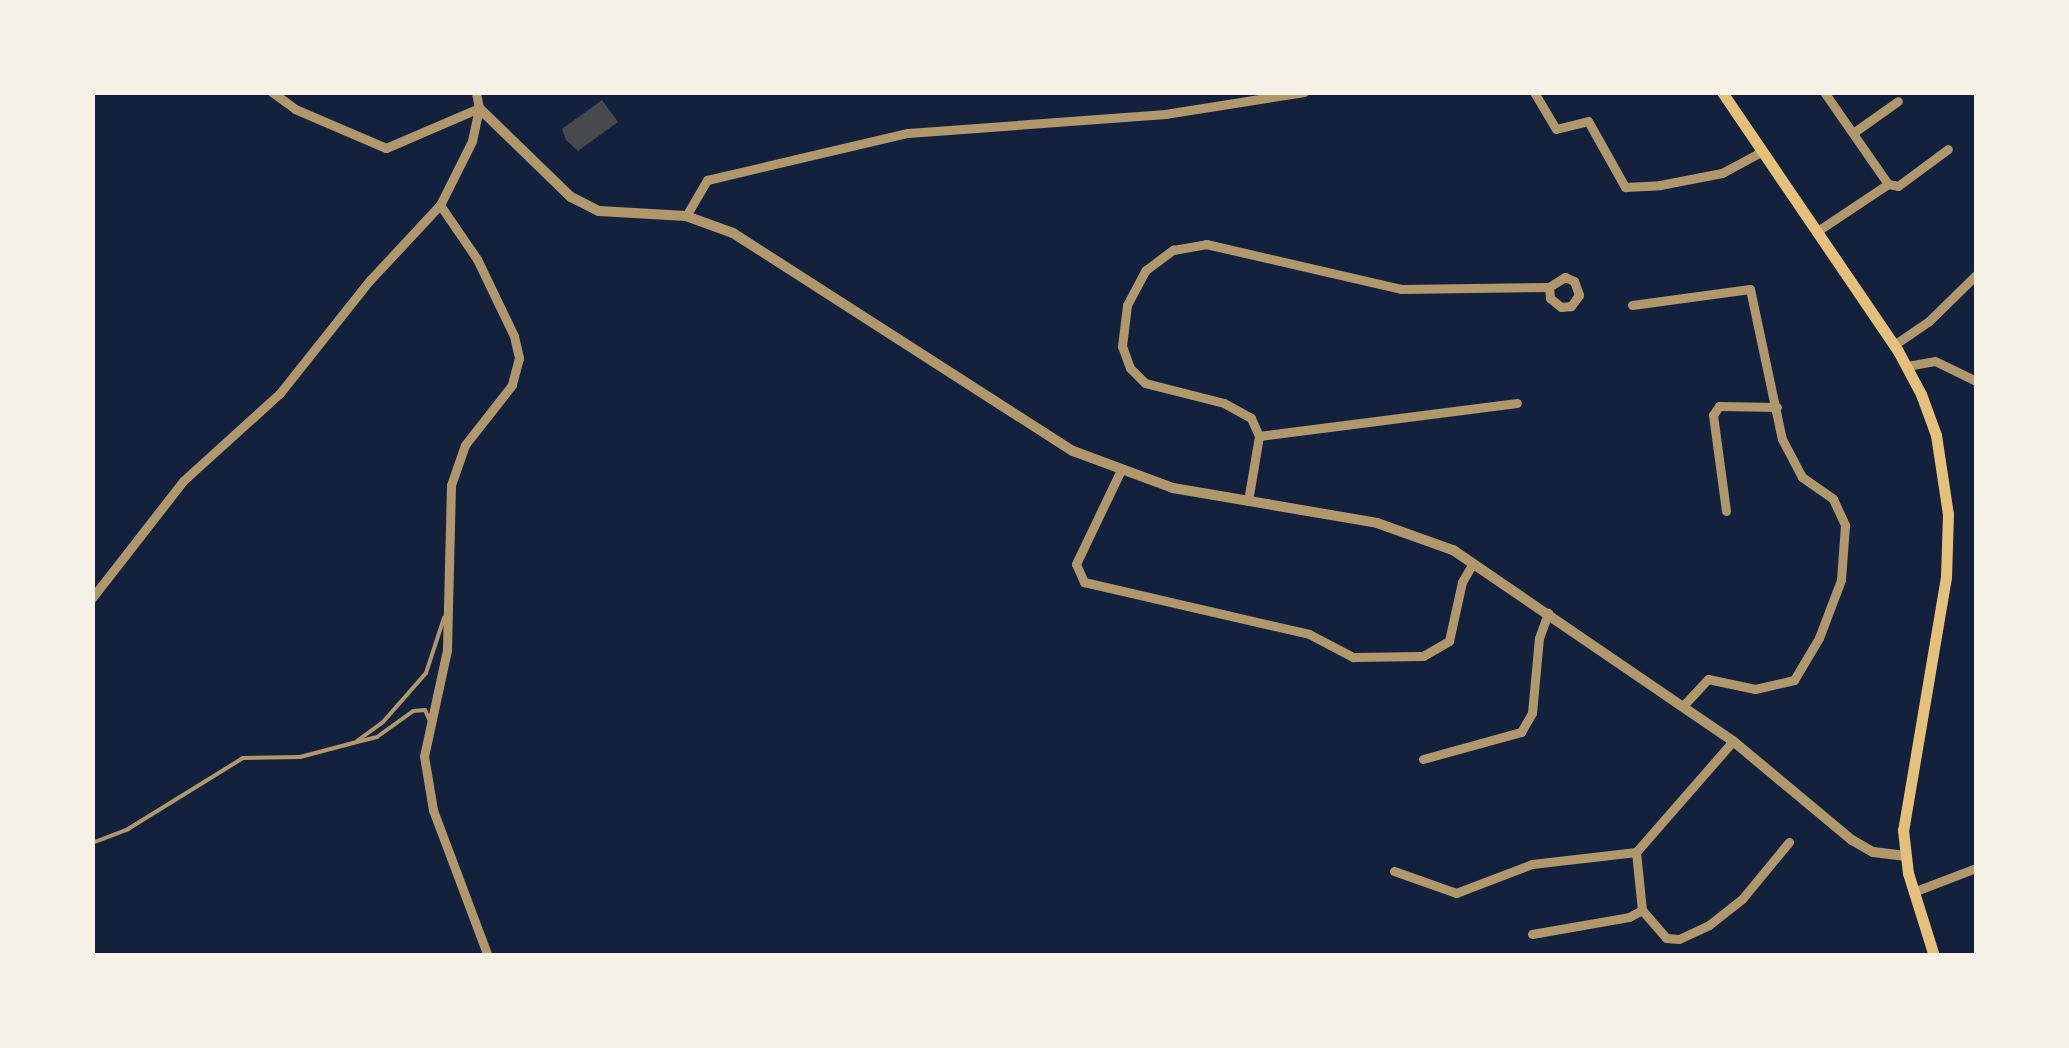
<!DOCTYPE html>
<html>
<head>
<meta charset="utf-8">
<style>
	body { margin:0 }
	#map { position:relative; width:2069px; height:1048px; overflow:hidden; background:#14213d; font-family:"Titillium Web",sans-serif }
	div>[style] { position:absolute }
	.building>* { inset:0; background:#48494c }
	.service>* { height:4px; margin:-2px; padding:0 2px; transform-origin:2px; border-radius:2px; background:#b1986c }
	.minor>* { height:9px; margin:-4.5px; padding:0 4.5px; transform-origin:4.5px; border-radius:4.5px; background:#b1986c }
	.tertiary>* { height:10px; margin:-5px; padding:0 5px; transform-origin:5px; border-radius:5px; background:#b1986c }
	.secondary>* { height:11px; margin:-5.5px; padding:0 5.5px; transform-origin:5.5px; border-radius:5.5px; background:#e5c07b }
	span { translate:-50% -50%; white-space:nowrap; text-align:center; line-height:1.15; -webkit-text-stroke:8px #f6f1e7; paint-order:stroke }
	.frame { position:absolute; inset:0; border:95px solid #f6f1e7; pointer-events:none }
</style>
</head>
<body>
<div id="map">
	<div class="building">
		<div style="clip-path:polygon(602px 100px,618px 122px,578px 151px,566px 140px,562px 129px)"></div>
	</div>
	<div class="service">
		<div style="left:357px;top:741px;width:32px;rotate:-36deg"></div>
		<div style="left:383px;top:722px;width:65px;rotate:-48.7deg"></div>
		<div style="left:426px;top:673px;width:58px;rotate:-71.9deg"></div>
		<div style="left:92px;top:843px;width:39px;rotate:-21deg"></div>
		<div style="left:128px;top:829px;width:135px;rotate:-31.7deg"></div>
		<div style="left:243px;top:758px;width:57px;rotate:-1deg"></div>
		<div style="left:300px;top:757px;width:55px;rotate:-14.8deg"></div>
		<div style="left:353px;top:743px;width:25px;rotate:-14deg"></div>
		<div style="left:377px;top:737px;width:44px;rotate:-35.8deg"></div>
		<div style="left:413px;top:711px;width:12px;rotate:-5deg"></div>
		<div style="left:425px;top:710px;width:10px;rotate:66deg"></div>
	</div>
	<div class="minor">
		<div style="left:272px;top:92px;width:29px;rotate:36deg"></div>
		<div style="left:295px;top:109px;width:99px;rotate:23.2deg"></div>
		<div style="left:386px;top:148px;width:101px;rotate:-23.3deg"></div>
		<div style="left:1534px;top:92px;width:43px;rotate:59.3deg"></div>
		<div style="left:1556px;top:129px;width:33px;rotate:-14deg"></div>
		<div style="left:1588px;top:121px;width:76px;rotate:60.7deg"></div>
		<div style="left:1625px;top:187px;width:35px;rotate:-3deg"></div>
		<div style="left:1660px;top:185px;width:63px;rotate:-11deg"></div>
		<div style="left:1722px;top:173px;width:44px;rotate:-28.3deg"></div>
		<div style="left:1853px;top:133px;width:55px;rotate:-35.4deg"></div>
		<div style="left:1888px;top:184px;width:10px;rotate:11deg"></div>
		<div style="left:1898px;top:186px;width:62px;rotate:-36.5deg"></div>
		<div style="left:440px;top:205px;width:65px;rotate:55.6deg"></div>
		<div style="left:477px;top:259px;width:85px;rotate:64.3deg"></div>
		<div style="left:514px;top:336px;width:23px;rotate:77deg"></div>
		<div style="left:519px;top:358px;width:28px;rotate:105deg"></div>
		<div style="left:512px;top:385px;width:76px;rotate:128.1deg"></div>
		<div style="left:465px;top:445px;width:42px;rotate:109.3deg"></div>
		<div style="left:451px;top:485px;width:165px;rotate:91.4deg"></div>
		<div style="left:447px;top:650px;width:108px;rotate:102.2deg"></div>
		<div style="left:424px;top:756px;width:55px;rotate:80.5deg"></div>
		<div style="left:433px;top:810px;width:156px;rotate:69.4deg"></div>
		<div style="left:686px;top:216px;width:42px;rotate:-59.7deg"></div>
		<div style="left:707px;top:180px;width:206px;rotate:-13.2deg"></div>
		<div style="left:908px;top:133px;width:258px;rotate:-4.2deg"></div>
		<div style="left:1165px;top:114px;width:141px;rotate:-9deg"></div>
		<div style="left:1816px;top:232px;width:87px;rotate:-33.7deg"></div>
		<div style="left:1888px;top:184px;width:112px;rotate:-124.8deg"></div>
		<div style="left:1632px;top:305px;width:119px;rotate:-7.7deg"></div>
		<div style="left:1750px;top:289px;width:153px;rotate:78deg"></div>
		<div style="left:1782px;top:439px;width:43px;rotate:62.2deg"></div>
		<div style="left:1802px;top:477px;width:38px;rotate:35deg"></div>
		<div style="left:1833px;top:499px;width:29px;rotate:65deg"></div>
		<div style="left:1845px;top:525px;width:55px;rotate:94.2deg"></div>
		<div style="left:1841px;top:580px;width:62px;rotate:110.8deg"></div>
		<div style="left:1819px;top:638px;width:49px;rotate:120.8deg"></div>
		<div style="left:1794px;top:680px;width:40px;rotate:167deg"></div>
		<div style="left:1755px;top:689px;width:48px;rotate:-168deg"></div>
		<div style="left:1708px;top:679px;width:37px;rotate:133deg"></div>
		<div style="left:1894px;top:345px;width:42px;rotate:-34.4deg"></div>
		<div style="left:1929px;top:321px;width:66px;rotate:-44.4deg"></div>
		<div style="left:1907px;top:366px;width:28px;rotate:-10deg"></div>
		<div style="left:1935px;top:361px;width:46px;rotate:26deg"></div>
		<div style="left:1259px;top:436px;width:260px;rotate:-7.3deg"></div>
		<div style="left:1120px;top:472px;width:102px;rotate:115.6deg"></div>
		<div style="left:1076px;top:564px;width:20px;rotate:66deg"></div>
		<div style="left:1084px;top:582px;width:231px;rotate:13deg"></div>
		<div style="left:1309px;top:634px;width:50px;rotate:27.6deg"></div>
		<div style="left:1353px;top:657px;width:70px;rotate:-0.8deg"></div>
		<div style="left:1423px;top:656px;width:30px;rotate:-30deg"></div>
		<div style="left:1449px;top:641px;width:60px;rotate:-77.6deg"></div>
		<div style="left:1462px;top:582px;width:22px;rotate:-60deg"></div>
		<div style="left:1248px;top:501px;width:66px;rotate:-80.4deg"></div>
		<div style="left:1259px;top:436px;width:20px;rotate:-114deg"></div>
		<div style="left:1251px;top:418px;width:31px;rotate:-151deg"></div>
		<div style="left:1224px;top:403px;width:81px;rotate:-165.8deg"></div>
		<div style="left:1145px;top:383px;width:21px;rotate:-135deg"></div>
		<div style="left:1130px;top:368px;width:23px;rotate:-110deg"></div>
		<div style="left:1122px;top:346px;width:41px;rotate:-83deg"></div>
		<div style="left:1127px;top:305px;width:40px;rotate:-62deg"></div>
		<div style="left:1146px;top:270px;width:34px;rotate:-37deg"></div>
		<div style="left:1173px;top:250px;width:34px;rotate:-10deg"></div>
		<div style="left:1206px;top:244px;width:200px;rotate:13deg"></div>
		<div style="left:1401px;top:289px;width:148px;rotate:-0.8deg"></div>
		<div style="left:1549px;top:287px;width:19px;rotate:-32deg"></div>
		<div style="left:1565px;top:277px;width:10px;rotate:24deg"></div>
		<div style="left:1574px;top:281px;width:15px;rotate:70deg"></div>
		<div style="left:1579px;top:295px;width:14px;rotate:126deg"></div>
		<div style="left:1571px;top:306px;width:10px;rotate:174deg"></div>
		<div style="left:1561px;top:307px;width:14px;rotate:-141deg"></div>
		<div style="left:1550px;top:298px;width:11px;rotate:-95deg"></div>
		<div style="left:1726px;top:511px;width:97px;rotate:-97.7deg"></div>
		<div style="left:1713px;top:415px;width:11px;rotate:-56deg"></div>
		<div style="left:1719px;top:406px;width:58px;rotate:1deg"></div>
		<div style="left:92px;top:598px;width:148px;rotate:-52.1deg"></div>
		<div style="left:183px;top:481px;width:131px;rotate:-42.2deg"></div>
		<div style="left:280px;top:393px;width:144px;rotate:-51.5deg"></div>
		<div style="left:370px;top:280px;width:103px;rotate:-47deg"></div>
		<div style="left:440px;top:205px;width:72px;rotate:-63.4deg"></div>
		<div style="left:472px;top:141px;width:34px;rotate:-78deg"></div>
		<div style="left:479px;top:108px;width:16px;rotate:-101deg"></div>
		<div style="left:1733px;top:741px;width:147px;rotate:131.1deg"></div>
		<div style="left:1636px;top:852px;width:58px;rotate:84.1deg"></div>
		<div style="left:1642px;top:910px;width:37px;rotate:49deg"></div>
		<div style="left:1666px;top:938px;width:13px;rotate:4deg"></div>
		<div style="left:1679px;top:939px;width:33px;rotate:-25deg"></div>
		<div style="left:1709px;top:925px;width:42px;rotate:-38.2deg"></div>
		<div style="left:1742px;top:899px;width:74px;rotate:-50.5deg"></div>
		<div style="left:1423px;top:759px;width:102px;rotate:-15.4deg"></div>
		<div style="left:1521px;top:732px;width:22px;rotate:-60deg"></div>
		<div style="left:1532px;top:713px;width:75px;rotate:-84.7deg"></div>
		<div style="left:1539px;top:638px;width:27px;rotate:-70deg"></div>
		<div style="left:1394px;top:871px;width:66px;rotate:19.5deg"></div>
		<div style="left:1456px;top:893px;width:81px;rotate:-20.9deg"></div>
		<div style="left:1532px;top:864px;width:105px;rotate:-6.6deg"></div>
		<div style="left:1913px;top:892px;width:67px;rotate:-20.9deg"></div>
		<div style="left:1532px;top:934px;width:98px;rotate:-9.9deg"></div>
		<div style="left:1629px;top:917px;width:15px;rotate:-28deg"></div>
	</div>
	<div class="tertiary">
		<div style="left:479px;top:108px;width:128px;rotate:44.1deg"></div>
		<div style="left:571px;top:197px;width:31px;rotate:27deg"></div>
		<div style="left:599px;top:211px;width:87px;rotate:3.3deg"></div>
		<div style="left:686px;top:216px;width:50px;rotate:19.9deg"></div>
		<div style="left:733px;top:233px;width:404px;rotate:32.7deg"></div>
		<div style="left:1073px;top:451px;width:107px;rotate:20.3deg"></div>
		<div style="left:1173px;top:488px;width:207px;rotate:9.7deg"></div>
		<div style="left:1377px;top:523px;width:81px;rotate:19.6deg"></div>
		<div style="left:1453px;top:550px;width:339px;rotate:34.3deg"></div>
		<div style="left:1733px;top:741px;width:155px;rotate:39.8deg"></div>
		<div style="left:1852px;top:840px;width:24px;rotate:30deg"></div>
		<div style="left:1873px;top:852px;width:31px;rotate:7deg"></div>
	</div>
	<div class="secondary">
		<div style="left:1722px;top:92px;width:313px;rotate:55.8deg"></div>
		<div style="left:1898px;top:351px;width:49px;rotate:61.9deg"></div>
		<div style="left:1921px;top:394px;width:44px;rotate:69.9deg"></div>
		<div style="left:1936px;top:435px;width:80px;rotate:81.4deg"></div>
		<div style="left:1948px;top:514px;width:63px;rotate:91.8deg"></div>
		<div style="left:1946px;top:577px;width:257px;rotate:99.6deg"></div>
		<div style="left:1903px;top:830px;width:43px;rotate:83.4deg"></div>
		<div style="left:1908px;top:873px;width:87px;rotate:72.6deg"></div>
	</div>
	<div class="frame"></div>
</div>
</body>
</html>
